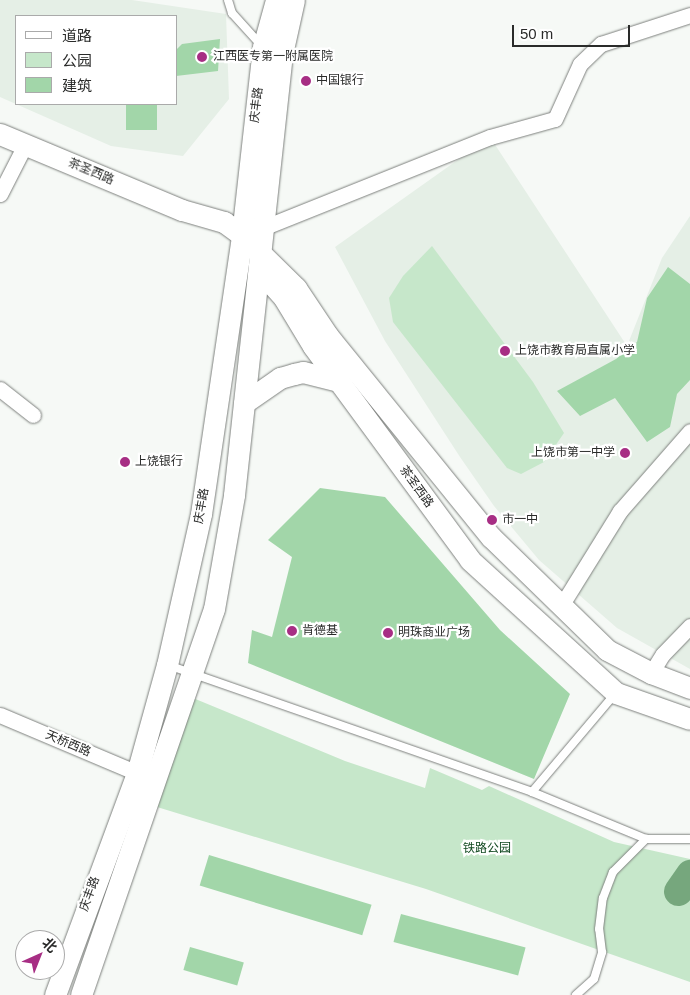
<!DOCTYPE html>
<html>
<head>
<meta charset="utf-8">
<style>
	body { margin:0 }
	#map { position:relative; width:690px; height:995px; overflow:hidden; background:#f6f9f6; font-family:Arial,"Noto Sans SC",sans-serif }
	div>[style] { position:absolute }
	.built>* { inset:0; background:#e5efe6 }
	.green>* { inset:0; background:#c6e7ca }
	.river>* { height:29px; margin:-14.5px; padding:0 14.5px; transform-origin:14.5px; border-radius:14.5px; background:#76a77d }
	.building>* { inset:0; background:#a2d6a9; transform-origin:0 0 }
	.roads { filter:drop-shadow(0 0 1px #7d807d) drop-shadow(0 0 1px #7d807d) }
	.lane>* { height:8px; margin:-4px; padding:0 4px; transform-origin:4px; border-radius:4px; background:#fff }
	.street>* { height:15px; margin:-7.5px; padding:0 7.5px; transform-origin:7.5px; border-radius:7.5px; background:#fff }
	.secondary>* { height:21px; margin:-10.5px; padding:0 10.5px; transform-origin:10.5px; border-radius:10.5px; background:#fff }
	.dots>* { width:14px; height:14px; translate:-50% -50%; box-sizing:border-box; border:2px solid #fff; border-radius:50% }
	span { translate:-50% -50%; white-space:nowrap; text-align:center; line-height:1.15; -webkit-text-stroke:4.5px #fff; paint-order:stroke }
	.poi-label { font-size:12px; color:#2a2b2a }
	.left { translate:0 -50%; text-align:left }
	.right { translate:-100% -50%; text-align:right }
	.street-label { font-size:12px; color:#2a2b2a }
	.park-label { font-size:12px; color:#114920 }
	.legend { position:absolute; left:15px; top:15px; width:162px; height:90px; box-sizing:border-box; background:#fff; border:1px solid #aaa; margin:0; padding:6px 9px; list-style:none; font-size:15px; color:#2a2b2a }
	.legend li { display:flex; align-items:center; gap:10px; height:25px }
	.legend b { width:25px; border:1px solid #aaa }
	.north { position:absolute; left:15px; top:930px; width:50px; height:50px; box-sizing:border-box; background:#fff; border:1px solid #aaa; border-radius:50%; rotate:44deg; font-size:14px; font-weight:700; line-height:20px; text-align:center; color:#2a2b2a }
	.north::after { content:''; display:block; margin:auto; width:18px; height:22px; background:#a72e84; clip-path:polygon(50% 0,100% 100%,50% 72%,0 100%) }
	.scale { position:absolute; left:512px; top:25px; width:118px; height:22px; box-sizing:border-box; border:2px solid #2a2b2a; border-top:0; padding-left:6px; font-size:15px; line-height:18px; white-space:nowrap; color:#2a2b2a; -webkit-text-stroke:4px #fff; paint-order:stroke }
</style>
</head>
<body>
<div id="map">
	<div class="built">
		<div style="clip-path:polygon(evenodd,0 0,132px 0,226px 14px,229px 99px,183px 156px,111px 146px,0 97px,0 0,16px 16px,176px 16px,176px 104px,16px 104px,16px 16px)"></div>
		<div style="clip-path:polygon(490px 137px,627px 346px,662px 258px,690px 216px,690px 669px,617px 628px,539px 560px,494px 506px,460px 457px,385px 341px,335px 247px)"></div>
	</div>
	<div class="green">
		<div style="clip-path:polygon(432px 246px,533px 382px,564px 433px,544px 462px,521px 474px,507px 468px,393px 322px,389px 298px,403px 276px)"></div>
		<div style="clip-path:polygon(193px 698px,345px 761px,425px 788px,430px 768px,482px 790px,489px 786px,614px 842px,690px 859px,690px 982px,426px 889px,157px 807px)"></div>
	</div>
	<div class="river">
		<div style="left:678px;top:891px;width:21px;rotate:-55deg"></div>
	</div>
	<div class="building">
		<div style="clip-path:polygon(220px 39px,218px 71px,176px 76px,176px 50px,182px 44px)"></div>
		<div style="left:126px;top:104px;width:31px;height:26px"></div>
		<div style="clip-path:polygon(668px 267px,690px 284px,690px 380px,677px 394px,670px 427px,647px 442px,615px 398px,580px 416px,557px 391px,616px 359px,637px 342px,647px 298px)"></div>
		<div style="clip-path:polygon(320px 488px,385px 497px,500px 630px,570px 694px,534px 779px,248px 663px,252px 630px,272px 637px,292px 557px,268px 540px)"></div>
		<div style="left:209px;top:855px;width:170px;height:32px;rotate:17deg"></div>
		<div style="left:401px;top:914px;width:129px;height:29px;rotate:15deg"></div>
		<div style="left:190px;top:947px;width:56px;height:24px;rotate:16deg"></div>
	</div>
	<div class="roads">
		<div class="lane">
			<div style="left:228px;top:0;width:14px;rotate:73deg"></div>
			<div style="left:232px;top:13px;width:42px;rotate:47.9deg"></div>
			<div style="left:168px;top:665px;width:386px;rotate:19.2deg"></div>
			<div style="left:532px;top:792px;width:127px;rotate:-49.8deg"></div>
			<div style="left:532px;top:792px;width:123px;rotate:22.4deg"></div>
			<div style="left:646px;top:839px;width:44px"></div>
			<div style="left:576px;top:995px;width:24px;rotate:-42deg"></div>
			<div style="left:594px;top:979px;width:28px;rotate:-73deg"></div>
			<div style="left:602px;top:952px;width:23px;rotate:-97deg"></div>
			<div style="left:599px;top:929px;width:31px;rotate:-83deg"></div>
			<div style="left:603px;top:898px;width:28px;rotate:-69deg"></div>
			<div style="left:613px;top:872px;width:47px;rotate:-45deg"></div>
		</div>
		<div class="street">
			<div style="left:0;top:194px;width:55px;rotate:-63deg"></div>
			<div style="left:255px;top:231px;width:253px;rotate:-21.8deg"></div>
			<div style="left:490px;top:137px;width:67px;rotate:-15.5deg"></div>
			<div style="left:555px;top:119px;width:60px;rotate:-65.6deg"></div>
			<div style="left:580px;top:64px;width:29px;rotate:-44deg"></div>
			<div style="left:601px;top:44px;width:94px;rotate:-18deg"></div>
			<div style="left:0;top:389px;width:42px;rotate:38.2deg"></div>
			<div style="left:561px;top:606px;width:112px;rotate:-58.2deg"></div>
			<div style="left:620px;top:511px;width:106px;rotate:-48.8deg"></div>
			<div style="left:651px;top:673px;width:22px;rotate:-58deg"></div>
			<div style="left:663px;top:654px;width:39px;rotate:-46deg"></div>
			<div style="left:0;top:715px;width:149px;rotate:22.9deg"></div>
		</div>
		<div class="secondary">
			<div style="left:0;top:134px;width:197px;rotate:22.7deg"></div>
			<div style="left:182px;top:210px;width:44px;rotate:15.9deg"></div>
			<div style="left:224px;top:222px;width:22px;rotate:36deg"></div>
			<div style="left:242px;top:235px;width:76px;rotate:44.5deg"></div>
			<div style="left:296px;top:288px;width:58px;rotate:56.3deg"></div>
			<div style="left:328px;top:336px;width:259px;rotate:51deg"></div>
			<div style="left:491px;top:537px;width:162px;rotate:44.2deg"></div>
			<div style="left:607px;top:650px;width:50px;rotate:27.6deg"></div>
			<div style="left:651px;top:673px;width:42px;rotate:21deg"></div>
			<div style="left:259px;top:270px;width:38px;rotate:48deg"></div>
			<div style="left:284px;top:298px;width:56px;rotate:58.9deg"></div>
			<div style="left:313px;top:346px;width:265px;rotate:53.7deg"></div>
			<div style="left:470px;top:560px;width:197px;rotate:42.3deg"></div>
			<div style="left:616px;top:693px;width:78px;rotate:19.4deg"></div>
			<div style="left:244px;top:403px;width:44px;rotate:-34.8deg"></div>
			<div style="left:280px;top:378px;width:15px;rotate:-16deg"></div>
			<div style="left:294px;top:374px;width:9px;rotate:-13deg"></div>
			<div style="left:303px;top:372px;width:36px;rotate:14deg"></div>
			<div style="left:55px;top:995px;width:237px;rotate:-69.7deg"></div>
			<div style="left:137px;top:773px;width:112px;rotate:-74.5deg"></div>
			<div style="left:167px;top:665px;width:155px;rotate:-77.3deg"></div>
			<div style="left:201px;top:514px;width:282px;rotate:-81.6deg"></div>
			<div style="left:242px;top:235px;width:189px;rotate:-83.6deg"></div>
			<div style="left:263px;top:47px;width:49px;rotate:-74.5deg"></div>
			<div style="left:81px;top:995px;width:408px;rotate:-71deg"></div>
			<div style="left:214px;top:609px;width:116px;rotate:-80deg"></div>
			<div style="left:234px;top:495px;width:444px;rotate:-83.8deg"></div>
			<div style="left:282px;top:54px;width:55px;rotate:-77.5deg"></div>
		</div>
	</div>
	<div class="dots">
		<div style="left:202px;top:57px;background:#a72e84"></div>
		<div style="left:306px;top:81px;background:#a72e84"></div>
		<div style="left:505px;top:351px;background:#a72e84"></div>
		<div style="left:625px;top:453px;background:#a72e84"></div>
		<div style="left:125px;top:462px;background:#a72e84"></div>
		<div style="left:492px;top:520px;background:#a72e84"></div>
		<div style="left:292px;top:631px;background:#a72e84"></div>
		<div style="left:388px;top:633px;background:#a72e84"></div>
	</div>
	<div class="poi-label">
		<span class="left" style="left:213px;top:57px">江西医专第一附属医院</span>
		<span class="left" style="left:316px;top:81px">中国银行</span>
		<span class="left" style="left:515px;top:351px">上饶市教育局直属小学</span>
		<span class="right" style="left:615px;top:453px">上饶市第一中学</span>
		<span class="left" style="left:135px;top:462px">上饶银行</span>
		<span class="left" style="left:502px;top:520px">市一中</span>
		<span class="left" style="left:302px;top:631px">肯德基</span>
		<span class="left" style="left:398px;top:633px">明珠商业广场</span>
	</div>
	<div class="street-label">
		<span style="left:257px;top:105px;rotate:-83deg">庆丰路</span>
		<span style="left:91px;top:172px;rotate:23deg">茶圣西路</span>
		<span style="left:416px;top:487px;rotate:54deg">茶圣西路</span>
		<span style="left:202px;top:506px;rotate:-80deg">庆丰路</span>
		<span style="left:68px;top:744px;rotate:23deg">天桥西路</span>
		<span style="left:90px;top:894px;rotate:-70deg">庆丰路</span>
	</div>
	<div class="park-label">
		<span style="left:487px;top:849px">铁路公园</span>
	</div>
	<ul class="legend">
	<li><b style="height:6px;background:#fff"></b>道路</li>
	<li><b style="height:14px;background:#c6e7ca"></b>公园</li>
	<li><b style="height:14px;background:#a2d6a9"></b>建筑</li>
	</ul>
	<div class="north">北</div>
	<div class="scale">50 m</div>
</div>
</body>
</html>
